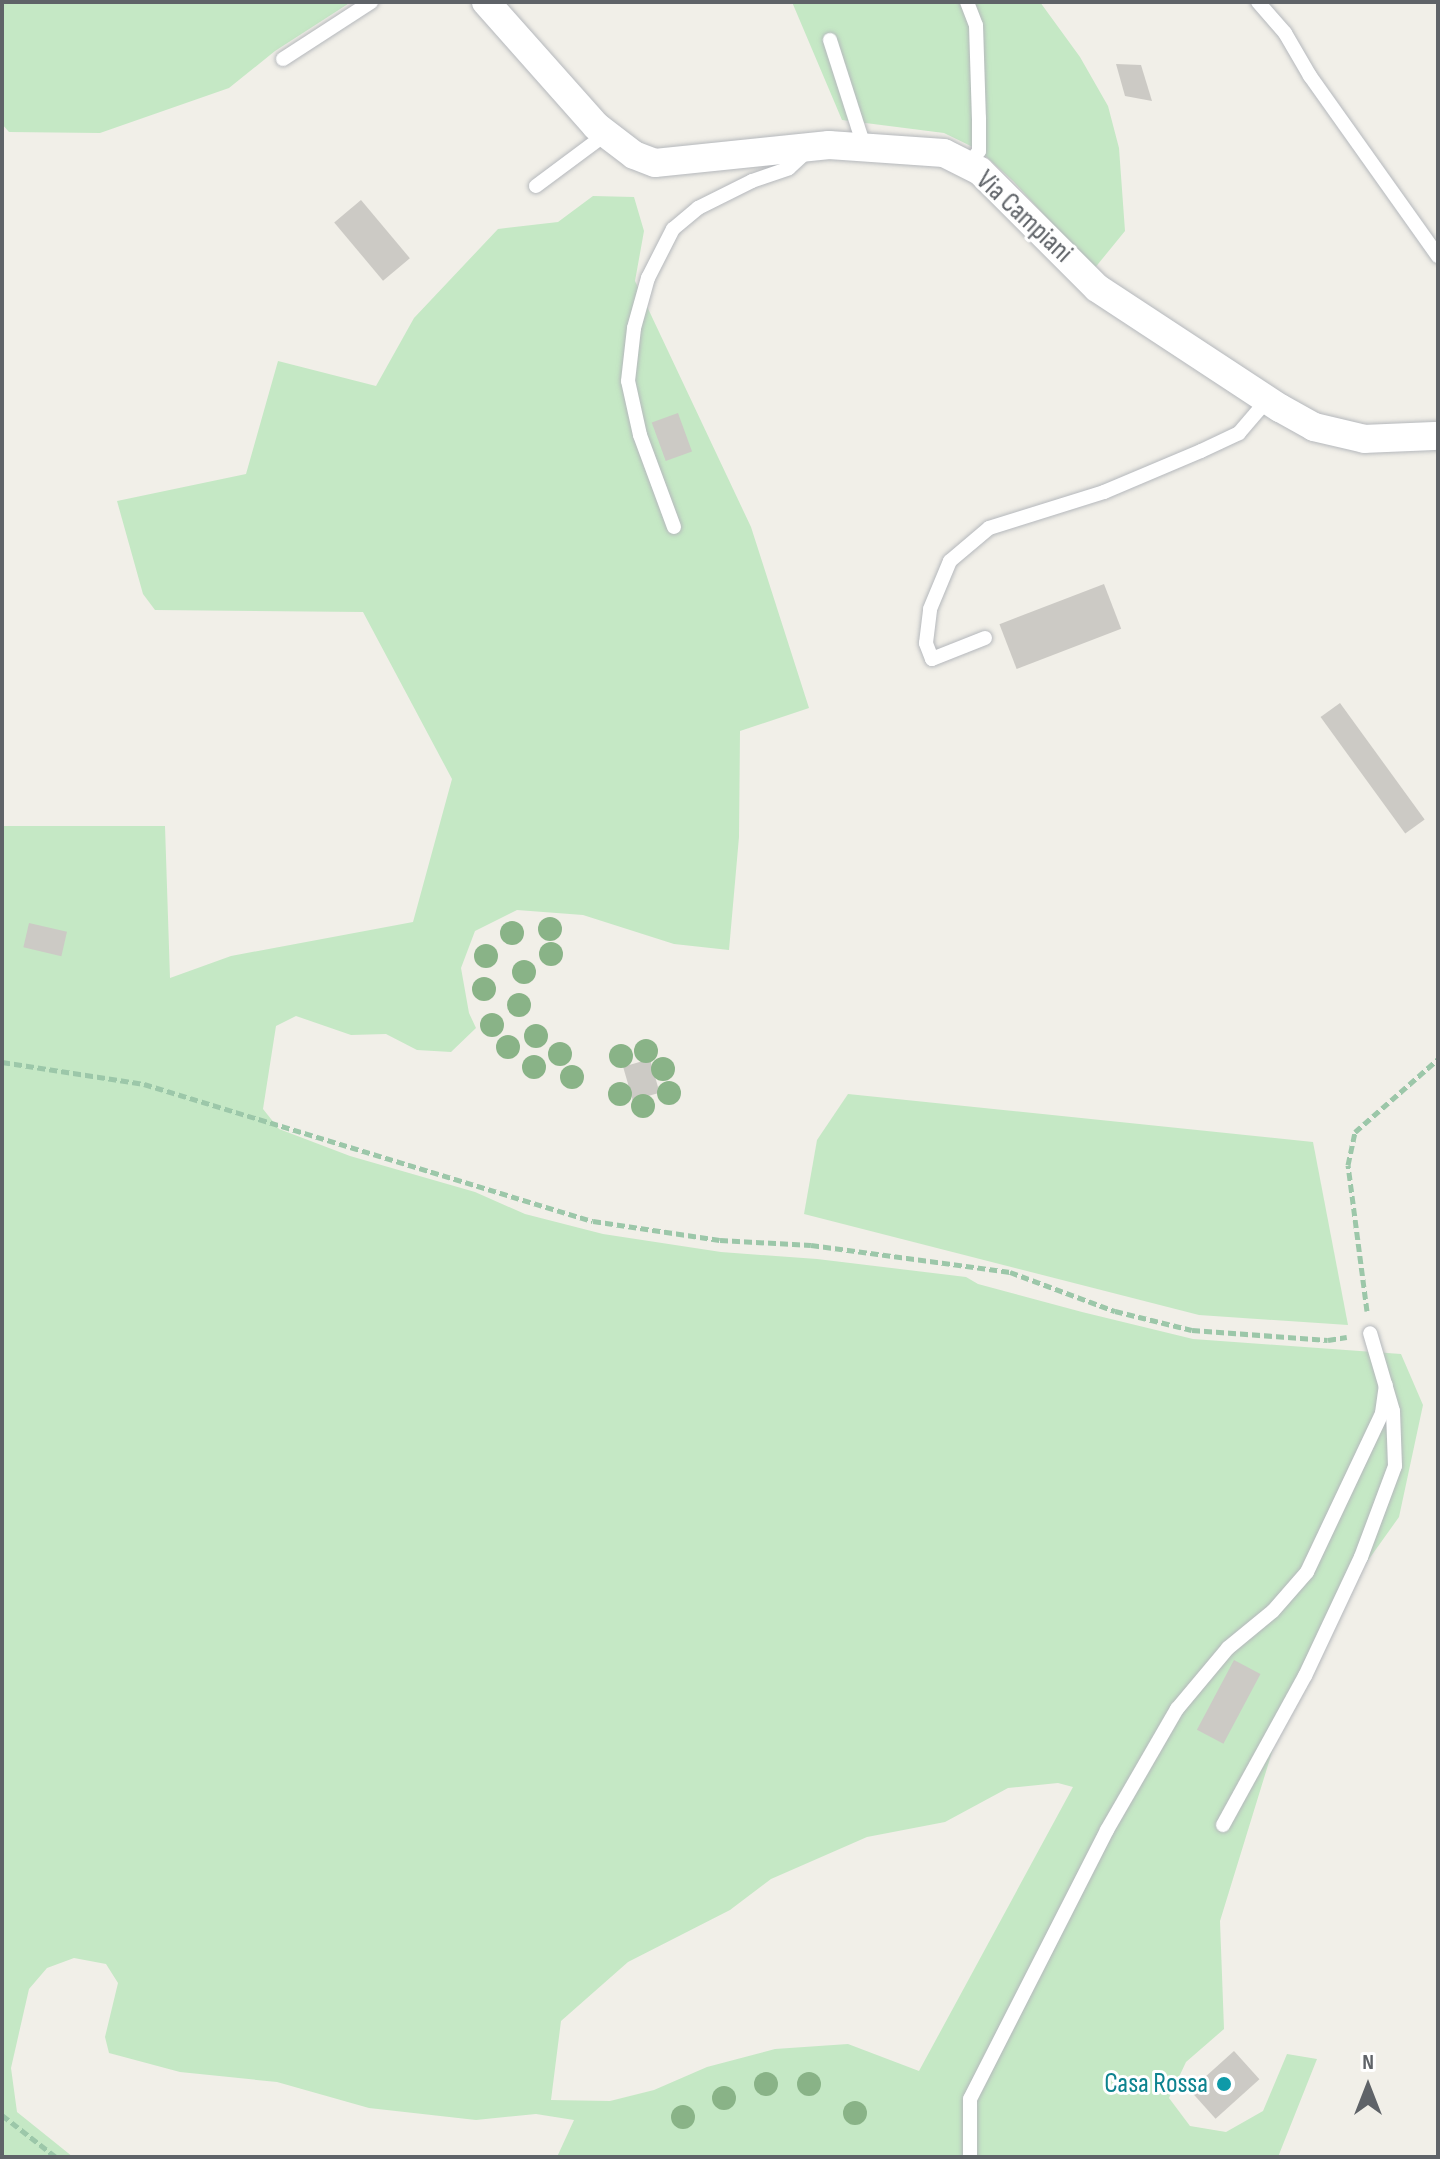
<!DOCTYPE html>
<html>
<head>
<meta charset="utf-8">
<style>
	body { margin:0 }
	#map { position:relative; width:1440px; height:2159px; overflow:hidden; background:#f1efe8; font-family:"Sofia Sans Condensed",sans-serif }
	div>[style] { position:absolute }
	.green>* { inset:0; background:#c5e8c5 }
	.building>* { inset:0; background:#cccac5; transform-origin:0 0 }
	.path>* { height:5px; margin-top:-2.5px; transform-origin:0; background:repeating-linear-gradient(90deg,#9cc7a9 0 8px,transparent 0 12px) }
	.roads { filter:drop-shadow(0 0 2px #b5b8bc) drop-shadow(0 0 2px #b5b8bc) }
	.lane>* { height:14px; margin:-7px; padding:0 7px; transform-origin:7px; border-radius:7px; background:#fff }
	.street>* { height:28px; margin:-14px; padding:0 14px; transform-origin:14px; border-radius:14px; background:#fff }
	.trees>* { width:24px; height:24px; margin:-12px; border-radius:50%; background:#89b387 }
	.dots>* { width:22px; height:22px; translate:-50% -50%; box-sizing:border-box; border:4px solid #fff; border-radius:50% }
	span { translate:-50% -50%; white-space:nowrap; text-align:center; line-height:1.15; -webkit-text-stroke:6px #fff; paint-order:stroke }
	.street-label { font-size:28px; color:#5f6368 }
	.culture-label { font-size:28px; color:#0d838f }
	.right { translate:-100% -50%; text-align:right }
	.frame { position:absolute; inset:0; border:4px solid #5f6368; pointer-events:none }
	.north { position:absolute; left:1328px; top:2047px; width:80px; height:80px; -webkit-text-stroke:6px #fff; paint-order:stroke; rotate:0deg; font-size:22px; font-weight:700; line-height:32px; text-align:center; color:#5f6368 }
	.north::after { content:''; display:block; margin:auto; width:28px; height:36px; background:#5f6368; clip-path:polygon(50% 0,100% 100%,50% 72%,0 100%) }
</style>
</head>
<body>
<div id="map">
	<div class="green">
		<div style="clip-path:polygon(2px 2px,351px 2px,275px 51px,229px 88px,100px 133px,9px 132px,2px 124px)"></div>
		<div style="clip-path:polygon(792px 2px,1040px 2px,1080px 57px,1108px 106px,1119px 148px,1125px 231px,1094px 269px,1013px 181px,979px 150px,944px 133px,842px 120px)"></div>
		<div style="clip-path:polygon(evenodd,593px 196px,634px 197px,644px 231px,635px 281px,751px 527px,809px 708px,740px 731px,739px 837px,729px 950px,674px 944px,583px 915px,517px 910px,475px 931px,461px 968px,469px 1013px,476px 1028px,451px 1052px,417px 1050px,386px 1034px,351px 1035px,296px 1016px,276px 1026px,263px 1109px,279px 1129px,350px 1156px,475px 1192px,525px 1214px,603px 1234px,721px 1252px,817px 1259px,966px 1277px,978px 1284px,1082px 1312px,1193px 1339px,1401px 1354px,1423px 1405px,1399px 1517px,1359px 1573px,1280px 1726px,1220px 1921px,1224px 2029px,1186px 2062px,1169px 2098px,1190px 2126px,1226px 2132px,1263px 2111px,1287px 2054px,1317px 2059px,1278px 2157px,557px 2157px,574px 2120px,536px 2114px,476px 2120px,369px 2108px,277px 2082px,180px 2072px,109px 2053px,105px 2037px,118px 1983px,106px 1964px,74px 1958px,47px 1968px,29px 1989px,11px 2068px,17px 2112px,73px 2157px,2px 2157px,2px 826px,165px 826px,170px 978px,231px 956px,413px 922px,452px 779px,363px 612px,155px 610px,143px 594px,117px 501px,246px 474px,278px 361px,376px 386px,414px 318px,498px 229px,558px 222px,593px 196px,1058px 1783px,1073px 1787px,919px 2071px,848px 2044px,775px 2049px,707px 2067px,654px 2090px,610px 2101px,551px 2100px,561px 2021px,628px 1962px,730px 1910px,771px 1879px,867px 1837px,945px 1822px,1008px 1788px,1058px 1783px)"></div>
		<div style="clip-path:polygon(848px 1094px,1313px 1142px,1348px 1325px,1199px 1315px,804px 1214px,817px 1140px)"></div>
	</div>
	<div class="building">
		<div style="clip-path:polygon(1116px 64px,1141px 65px,1152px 101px,1125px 96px)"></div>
		<div style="left:361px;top:200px;width:76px;height:35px;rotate:50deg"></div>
		<div style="left:678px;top:413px;width:41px;height:28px;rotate:70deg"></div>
		<div style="left:1104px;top:584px;width:48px;height:112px;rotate:69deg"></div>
		<div style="left:1340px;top:703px;width:144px;height:24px;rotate:54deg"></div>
		<div style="left:29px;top:923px;width:39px;height:25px;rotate:13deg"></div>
		<div style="left:650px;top:1059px;width:35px;height:28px;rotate:74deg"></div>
		<div style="left:1234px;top:1660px;width:30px;height:79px;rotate:28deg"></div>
		<div style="left:1234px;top:2051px;width:38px;height:59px;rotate:48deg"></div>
	</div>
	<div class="path">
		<div style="left:2px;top:1062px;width:144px;rotate:8.8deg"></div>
		<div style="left:144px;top:1084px;width:469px;rotate:17deg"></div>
		<div style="left:593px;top:1221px;width:128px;rotate:8.5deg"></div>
		<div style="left:720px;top:1240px;width:91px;rotate:3.1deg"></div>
		<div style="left:811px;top:1245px;width:201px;rotate:7.7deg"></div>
		<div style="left:1010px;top:1272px;width:112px;rotate:20.4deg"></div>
		<div style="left:1115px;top:1311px;width:79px;rotate:13.9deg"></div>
		<div style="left:1192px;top:1330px;width:136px;rotate:4.2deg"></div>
		<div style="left:1328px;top:1340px;width:19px;rotate:-9deg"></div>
		<div style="left:1367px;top:1311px;width:147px;rotate:-97.4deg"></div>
		<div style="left:1348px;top:1165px;width:34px;rotate:-78deg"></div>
		<div style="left:1355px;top:1132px;width:111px;rotate:-41.3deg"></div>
		<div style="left:2px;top:2115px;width:68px;rotate:37.9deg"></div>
	</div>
	<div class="roads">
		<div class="lane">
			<div style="left:967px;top:2px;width:25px;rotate:69deg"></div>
			<div style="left:976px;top:25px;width:93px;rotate:88.2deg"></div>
			<div style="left:979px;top:118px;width:33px;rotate:90deg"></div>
			<div style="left:979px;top:151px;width:18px;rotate:128deg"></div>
			<div style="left:1258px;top:2px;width:41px;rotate:48.9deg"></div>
			<div style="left:1285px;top:33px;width:50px;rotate:59.8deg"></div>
			<div style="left:1310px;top:76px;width:221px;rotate:54.6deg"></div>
			<div style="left:830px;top:40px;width:111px;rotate:72.2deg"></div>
			<div style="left:283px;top:59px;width:105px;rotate:-32.9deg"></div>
			<div style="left:536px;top:186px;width:89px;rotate:-36.7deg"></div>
			<div style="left:674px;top:527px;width:98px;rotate:-110.3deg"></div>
			<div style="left:640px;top:435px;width:55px;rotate:-102.5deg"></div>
			<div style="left:628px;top:381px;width:53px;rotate:-83.5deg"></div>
			<div style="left:634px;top:328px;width:52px;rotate:-74.4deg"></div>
			<div style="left:648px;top:278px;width:55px;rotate:-63deg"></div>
			<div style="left:673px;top:229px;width:33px;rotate:-40deg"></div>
			<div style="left:698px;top:208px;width:60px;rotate:-26.6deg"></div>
			<div style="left:752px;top:181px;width:39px;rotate:-19deg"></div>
			<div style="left:789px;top:168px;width:26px;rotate:-43deg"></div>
			<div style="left:985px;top:638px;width:57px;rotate:158.4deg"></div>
			<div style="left:932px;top:659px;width:17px;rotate:-111deg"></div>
			<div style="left:926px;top:643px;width:34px;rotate:-83deg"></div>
			<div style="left:930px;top:609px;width:52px;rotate:-67.4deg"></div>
			<div style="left:950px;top:561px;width:51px;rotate:-40.2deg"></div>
			<div style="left:989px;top:528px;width:121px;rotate:-17.4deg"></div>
			<div style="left:1104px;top:492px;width:105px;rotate:-22.9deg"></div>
			<div style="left:1201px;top:451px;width:42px;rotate:-25.3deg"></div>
			<div style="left:1239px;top:433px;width:45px;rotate:-49.5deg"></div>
			<div style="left:1223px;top:1825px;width:170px;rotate:-61.2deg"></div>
			<div style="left:1305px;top:1676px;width:132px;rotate:-64.8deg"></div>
			<div style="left:1361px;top:1557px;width:97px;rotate:-69.5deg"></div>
			<div style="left:1395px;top:1466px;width:55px;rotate:-92.1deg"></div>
			<div style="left:1393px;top:1411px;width:81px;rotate:-106.4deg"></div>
			<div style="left:970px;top:2157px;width:58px;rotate:-90deg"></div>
			<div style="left:970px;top:2099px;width:302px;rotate:-63deg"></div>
			<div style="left:1107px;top:1830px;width:140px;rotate:-60deg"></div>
			<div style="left:1177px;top:1709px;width:80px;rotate:-50.1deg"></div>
			<div style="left:1228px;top:1648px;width:58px;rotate:-39.4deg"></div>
			<div style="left:1273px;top:1611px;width:52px;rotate:-48.9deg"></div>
			<div style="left:1307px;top:1572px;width:176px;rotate:-64.7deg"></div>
			<div style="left:1382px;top:1413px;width:28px;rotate:-82deg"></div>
		</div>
		<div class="street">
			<div style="left:486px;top:2px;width:166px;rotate:48.4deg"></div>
			<div style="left:596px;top:126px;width:48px;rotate:37.3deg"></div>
			<div style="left:634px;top:155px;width:22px;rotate:21deg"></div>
			<div style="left:655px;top:163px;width:175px;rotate:-5.9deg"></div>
			<div style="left:829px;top:145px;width:115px;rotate:4deg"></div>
			<div style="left:944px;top:153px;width:40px;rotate:26.6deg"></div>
			<div style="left:980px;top:171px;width:165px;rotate:45deg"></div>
			<div style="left:1097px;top:288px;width:219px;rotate:33.3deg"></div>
			<div style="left:1280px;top:408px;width:39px;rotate:29deg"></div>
			<div style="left:1314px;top:427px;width:52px;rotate:13.2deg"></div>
			<div style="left:1365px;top:439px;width:73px;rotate:-2.4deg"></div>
		</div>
	</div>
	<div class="trees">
		<div style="left:550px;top:929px"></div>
		<div style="left:512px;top:933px"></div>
		<div style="left:551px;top:954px"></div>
		<div style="left:486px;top:956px"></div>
		<div style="left:524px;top:972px"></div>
		<div style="left:484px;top:989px"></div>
		<div style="left:519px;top:1005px"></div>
		<div style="left:492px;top:1025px"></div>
		<div style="left:536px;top:1036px"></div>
		<div style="left:508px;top:1047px"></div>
		<div style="left:646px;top:1051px"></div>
		<div style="left:560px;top:1054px"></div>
		<div style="left:621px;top:1056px"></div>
		<div style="left:534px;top:1067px"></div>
		<div style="left:663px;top:1069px"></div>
		<div style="left:572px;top:1077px"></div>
		<div style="left:669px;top:1093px"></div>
		<div style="left:620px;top:1094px"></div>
		<div style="left:643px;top:1106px"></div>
		<div style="left:766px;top:2084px"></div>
		<div style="left:809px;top:2084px"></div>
		<div style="left:724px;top:2098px"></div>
		<div style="left:855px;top:2113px"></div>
		<div style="left:683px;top:2117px"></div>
	</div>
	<div class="dots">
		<div style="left:1224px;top:2084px;background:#0f9aa8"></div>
	</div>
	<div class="street-label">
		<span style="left:1024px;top:217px;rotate:43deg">Via Campiani</span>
	</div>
	<div class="culture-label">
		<span class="right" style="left:1208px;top:2084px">Casa Rossa</span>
	</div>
	<div class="frame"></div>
	<div class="north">N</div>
</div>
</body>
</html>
